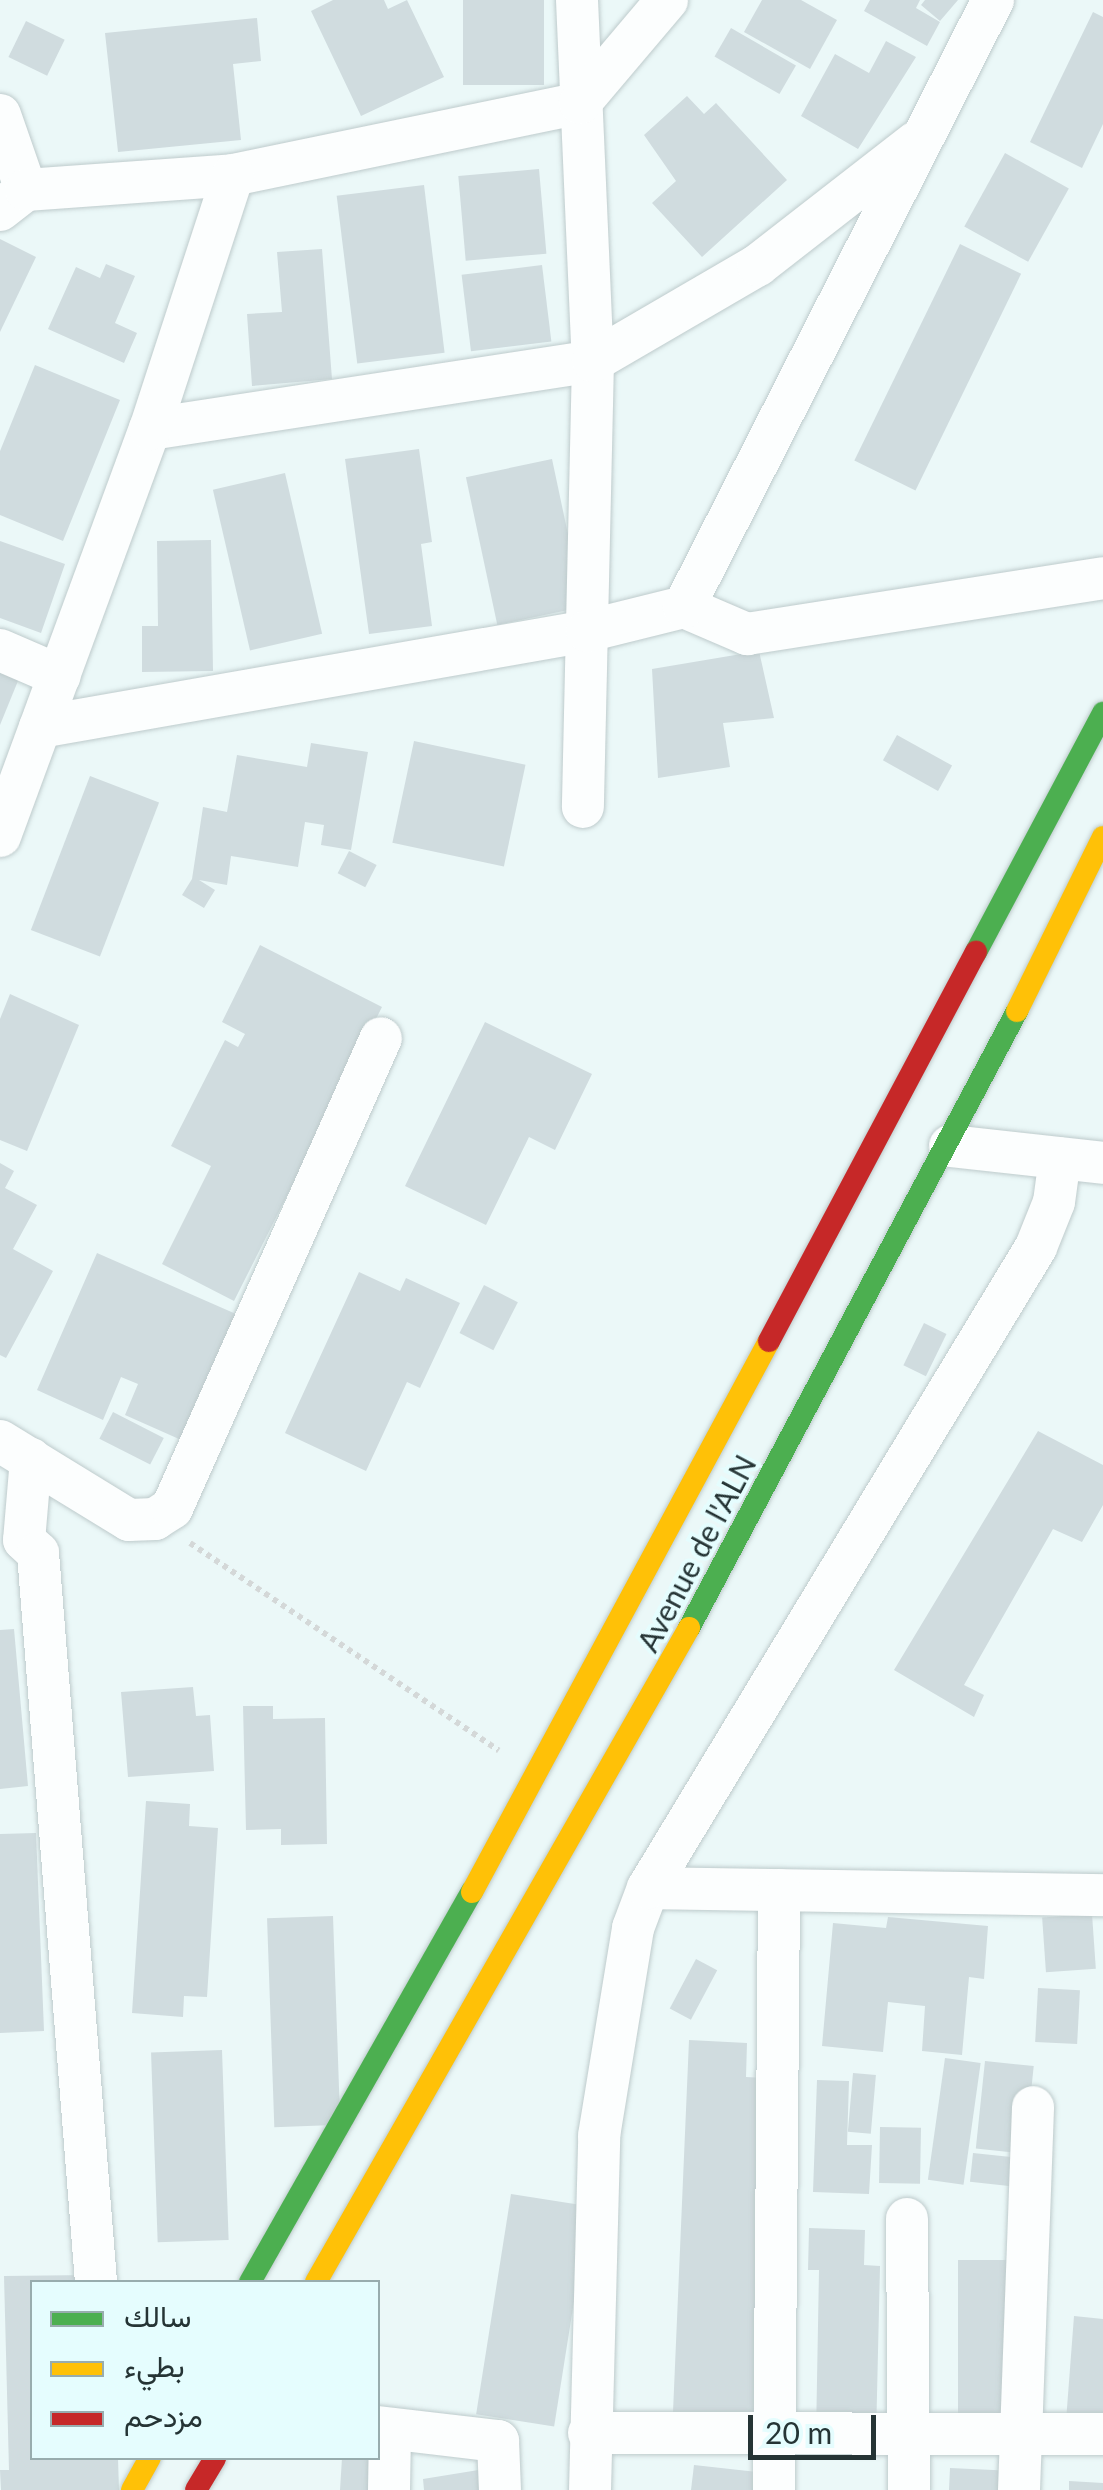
<!DOCTYPE html>
<html>
<head>
<meta charset="utf-8">
<style>
	body { margin:0 }
	#map { position:relative; width:1103px; height:2490px; overflow:hidden; background:#ebf8f8; font-family:Lato,Vazirmatn,sans-serif }
	div>[style] { position:absolute }
	.building>* { inset:0; background:#d0dcdf; transform-origin:0 0 }
	.path>* { height:6px; margin-top:-3px; transform-origin:0; background:repeating-linear-gradient(90deg,#d4d8d8 0 5px,transparent 0 10px) }
	.roads { filter:drop-shadow(0 0 2px #becbcc) drop-shadow(0 0 2px #becbcc) }
	.street>* { height:42px; margin:-21px; padding:0 21px; transform-origin:21px; border-radius:21px; background:#fcfefe }
	.fast>* { height:22px; margin:-11px; padding:0 11px; transform-origin:11px; border-radius:11px; background:#4caf50 }
	.slow>* { height:22px; margin:-11px; padding:0 11px; transform-origin:11px; border-radius:11px; background:#ffc107 }
	.jam>* { height:22px; margin:-11px; padding:0 11px; transform-origin:11px; border-radius:11px; background:#c62828 }
	span { translate:-50% -50%; white-space:nowrap; text-align:center; line-height:1.15; -webkit-text-stroke:8px #e5fdfe; paint-order:stroke }
	.street-label { font-size:30px; color:#253435 }
	.legend { position:absolute; left:30px; top:2280px; width:350px; height:180px; box-sizing:border-box; background:#e5fdfe; border:2px solid #98adae; margin:0; padding:12px 18px; list-style:none; font-size:30px; color:#253435 }
	.legend li { display:flex; align-items:center; gap:20px; height:50px }
	.legend b { width:50px; border:2px solid #98adae }
	.scale { position:absolute; left:748px; top:2415px; width:128px; height:45px; box-sizing:border-box; border:5px solid #253435; border-top:0; padding-left:12px; font-size:30px; line-height:35px; white-space:nowrap; color:#253435; -webkit-text-stroke:8px #e5fdfe; paint-order:stroke }
</style>
</head>
<body>
<div id="map">
	<div class="building">
		<div style="clip-path:polygon(333px 0,384px 0,388px 9px,407px 0,444px 77px,361px 116px,311px 11px)"></div>
		<div style="left:463px;top:0;width:81px;height:85px"></div>
		<div style="clip-path:polygon(762px 0,801px 0,837px 20px,810px 69px,744px 32px)"></div>
		<div style="clip-path:polygon(870px 0,920px 0,916px 8px,940px 22px,927px 46px,864px 11px)"></div>
		<div style="clip-path:polygon(925px 0,958px 0,940px 21px,921px 5px)"></div>
		<div style="clip-path:polygon(1093px 12px,1103px 17px,1103px 124px,1082px 168px,1030px 142px)"></div>
		<div style="clip-path:polygon(257px 18px,261px 61px,233px 64px,241px 140px,118px 152px,105px 33px)"></div>
		<div style="left:26px;top:21px;width:43px;height:40px;rotate:26deg"></div>
		<div style="left:731px;top:28px;width:75px;height:33px;rotate:30deg"></div>
		<div style="clip-path:polygon(886px 41px,916px 57px,858px 149px,801px 116px,835px 54px,869px 73px)"></div>
		<div style="clip-path:polygon(687px 96px,704px 114px,716px 103px,787px 180px,702px 257px,652px 203px,676px 181px,644px 135px)"></div>
		<div style="left:1005px;top:153px;width:73px;height:84px;rotate:29deg"></div>
		<div style="left:539px;top:169px;width:85px;height:81px;rotate:85deg"></div>
		<div style="left:424px;top:185px;width:169px;height:88px;rotate:83deg"></div>
		<div style="clip-path:polygon(0 239px,36px 257px,0 332px)"></div>
		<div style="left:960px;top:244px;width:68px;height:241px;rotate:26deg"></div>
		<div style="clip-path:polygon(322px 249px,332px 379px,252px 386px,247px 314px,282px 312px,277px 252px)"></div>
		<div style="clip-path:polygon(106px 264px,135px 276px,115px 323px,137px 333px,124px 363px,48px 329px,76px 267px,100px 278px)"></div>
		<div style="left:542px;top:265px;width:77px;height:81px;rotate:83deg"></div>
		<div style="clip-path:polygon(35px 365px,120px 400px,63px 541px,0 515px,0 451px)"></div>
		<div style="clip-path:polygon(419px 449px,432px 542px,421px 544px,432px 626px,369px 634px,345px 459px)"></div>
		<div style="left:552px;top:459px;width:151px;height:88px;rotate:78deg"></div>
		<div style="left:285px;top:473px;width:165px;height:74px;rotate:77deg"></div>
		<div style="clip-path:polygon(211px 540px,213px 671px,142px 672px,142px 626px,158px 626px,157px 541px)"></div>
		<div style="clip-path:polygon(0 541px,65px 564px,41px 633px,0 618px)"></div>
		<div style="clip-path:polygon(759px 651px,774px 718px,723px 723px,730px 767px,658px 778px,652px 669px)"></div>
		<div style="clip-path:polygon(0 668px,20px 676px,0 725px)"></div>
		<div style="left:897px;top:735px;width:63px;height:29px;rotate:29deg"></div>
		<div style="left:414px;top:741px;width:114px;height:104px;rotate:12deg"></div>
		<div style="clip-path:polygon(311px 743px,368px 752px,351px 850px,321px 845px,324px 825px,305px 822px,298px 867px,231px 856px,227px 885px,199px 880px,215px 890px,204px 908px,182px 895px,192px 879px,203px 807px,227px 812px,237px 755px,307px 767px)"></div>
		<div style="left:90px;top:776px;width:74px;height:165px;rotate:21deg"></div>
		<div style="left:349px;top:851px;width:31px;height:25px;rotate:27deg"></div>
		<div style="clip-path:polygon(260px 945px,382px 1007px,234px 1301px,162px 1264px,211px 1166px,171px 1146px,225px 1040px,238px 1047px,245px 1034px,222px 1022px)"></div>
		<div style="clip-path:polygon(10px 994px,79px 1025px,27px 1151px,0 1140px,0 1019px)"></div>
		<div style="clip-path:polygon(485px 1022px,592px 1074px,555px 1150px,529px 1137px,486px 1225px,405px 1186px)"></div>
		<div style="clip-path:polygon(0 1163px,14px 1171px,5px 1188px,37px 1205px,13px 1249px,53px 1271px,6px 1358px,0 1355px)"></div>
		<div style="clip-path:polygon(97px 1253px,236px 1314px,188px 1443px,125px 1415px,138px 1384px,121px 1377px,103px 1420px,37px 1390px)"></div>
		<div style="clip-path:polygon(359px 1272px,400px 1291px,406px 1278px,460px 1303px,420px 1388px,407px 1382px,366px 1471px,285px 1433px)"></div>
		<div style="left:484px;top:1285px;width:38px;height:54px;rotate:27deg"></div>
		<div style="left:924px;top:1323px;width:25px;height:47px;rotate:26deg"></div>
		<div style="left:113px;top:1412px;width:57px;height:30px;rotate:27deg"></div>
		<div style="clip-path:polygon(1038px 1431px,1103px 1465px,1103px 1505px,1082px 1542px,1053px 1529px,964px 1685px,984px 1695px,974px 1717px,894px 1670px)"></div>
		<div style="clip-path:polygon(14px 1629px,28px 1786px,0 1789px,0 1630px)"></div>
		<div style="clip-path:polygon(193px 1687px,196px 1716px,210px 1715px,214px 1771px,128px 1777px,121px 1692px)"></div>
		<div style="clip-path:polygon(243px 1706px,273px 1706px,273px 1719px,325px 1718px,327px 1844px,281px 1845px,281px 1829px,246px 1830px)"></div>
		<div style="clip-path:polygon(146px 1801px,190px 1804px,189px 1826px,218px 1828px,207px 1997px,184px 1996px,183px 2017px,132px 2013px)"></div>
		<div style="clip-path:polygon(36px 1833px,44px 2031px,0 2033px,0 1834px)"></div>
		<div style="left:1092px;top:1914px;width:55px;height:50px;rotate:86deg"></div>
		<div style="left:333px;top:1916px;width:209px;height:66px;rotate:88deg"></div>
		<div style="clip-path:polygon(888px 1917px,988px 1926px,984px 1979px,969px 1977px,962px 2055px,922px 2051px,925px 2006px,888px 2002px,883px 2052px,822px 2046px,833px 1923px,886px 1928px)"></div>
		<div style="left:696px;top:1959px;width:24px;height:56px;rotate:28deg"></div>
		<div style="left:1038px;top:1988px;width:42px;height:54px;rotate:3deg"></div>
		<div style="clip-path:polygon(689px 2040px,747px 2043px,746px 2077px,796px 2080px,756px 2416px,673px 2412px)"></div>
		<div style="left:222px;top:2050px;width:190px;height:71px;rotate:88deg"></div>
		<div style="left:945px;top:2058px;width:36px;height:123px;rotate:8deg"></div>
		<div style="left:985px;top:2061px;width:49px;height:88px;rotate:6deg"></div>
		<div style="left:853px;top:2073px;width:23px;height:59px;rotate:5deg"></div>
		<div style="clip-path:polygon(817px 2080px,849px 2081px,847px 2145px,872px 2145px,869px 2194px,813px 2192px)"></div>
		<div style="left:880px;top:2127px;width:41px;height:56px;rotate:1deg"></div>
		<div style="left:973px;top:2153px;width:54px;height:29px;rotate:6deg"></div>
		<div style="left:511px;top:2194px;width:79px;height:223px;rotate:9deg"></div>
		<div style="clip-path:polygon(809px 2228px,865px 2230px,864px 2265px,880px 2266px,876px 2438px,816px 2436px,819px 2270px,808px 2270px)"></div>
		<div style="left:958px;top:2260px;width:60px;height:169px"></div>
		<div style="clip-path:polygon(88px 2275px,88px 2282px,32px 2282px,32px 2458px,118px 2458px,119px 2490px,1px 2490px,0 2470px,9px 2470px,4px 2276px)"></div>
		<div style="clip-path:polygon(1074px 2316px,1103px 2319px,1103px 2424px,1066px 2421px)"></div>
		<div style="clip-path:polygon(342px 2458px,378px 2458px,400px 2490px,340px 2490px)"></div>
		<div style="clip-path:polygon(694px 2465px,757px 2472px,755px 2490px,691px 2490px)"></div>
		<div style="clip-path:polygon(497px 2467px,501px 2490px,424px 2490px,423px 2479px)"></div>
		<div style="clip-path:polygon(950px 2468px,1015px 2471px,1015px 2490px,949px 2490px)"></div>
		<div style="clip-path:polygon(1069px 2481px,1103px 2483px,1103px 2490px,1069px 2490px)"></div>
	</div>
	<div class="path">
		<div style="left:190px;top:1543px;width:372px;rotate:33.9deg"></div>
	</div>
	<div class="roads">
		<div class="street">
			<div style="left:577px;top:0;width:361px;rotate:87.5deg"></div>
			<div style="left:593px;top:361px;width:446px;rotate:91.3deg"></div>
			<div style="left:0;top:115px;width:79px;rotate:70.9deg"></div>
			<div style="left:0;top:210px;width:33px;rotate:-38deg"></div>
			<div style="left:26px;top:190px;width:208px;rotate:-4.1deg"></div>
			<div style="left:233px;top:175px;width:354px;rotate:-11.7deg"></div>
			<div style="left:580px;top:103px;width:135px;rotate:-49.8deg"></div>
			<div style="left:150px;top:429px;width:448px;rotate:-8.7deg"></div>
			<div style="left:593px;top:361px;width:191px;rotate:-30.2deg"></div>
			<div style="left:758px;top:265px;width:200px;rotate:-37.9deg"></div>
			<div style="left:684px;top:607px;width:69px;rotate:23.2deg"></div>
			<div style="left:747px;top:634px;width:360px;rotate:-8.9deg"></div>
			<div style="left:0;top:650px;width:65px;rotate:23.4deg"></div>
			<div style="left:40px;top:727px;width:555px;rotate:-9.95deg"></div>
			<div style="left:587px;top:631px;width:100px;rotate:-13.9deg"></div>
			<div style="left:684px;top:607px;width:681px;rotate:-63.02deg"></div>
			<div style="left:0;top:836px;width:434px;rotate:-69.8deg"></div>
			<div style="left:150px;top:429px;width:267px;rotate:-71.9deg"></div>
			<div style="left:950px;top:1146px;width:154px;rotate:6.3deg"></div>
			<div style="left:0;top:1441px;width:151px;rotate:31.5deg"></div>
			<div style="left:129px;top:1520px;width:26px;rotate:-2deg"></div>
			<div style="left:155px;top:1519px;width:20px;rotate:-33deg"></div>
			<div style="left:172px;top:1508px;width:514px;rotate:-66.03deg"></div>
			<div style="left:31px;top:1459px;width:81px;rotate:94.9deg"></div>
			<div style="left:24px;top:1540px;width:19px;rotate:43deg"></div>
			<div style="left:38px;top:1553px;width:731px;rotate:85.45deg"></div>
			<div style="left:648px;top:1888px;width:455px;rotate:0.9deg"></div>
			<div style="left:907px;top:2219px;width:271px;rotate:89.6deg"></div>
			<div style="left:378px;top:2427px;width:121px;rotate:6.7deg"></div>
			<div style="left:498px;top:2441px;width:49px;rotate:87.7deg"></div>
			<div style="left:589px;top:2433px;width:514px;rotate:0.11deg"></div>
			<div style="left:389px;top:2490px;width:60px;rotate:-89deg"></div>
			<div style="left:590px;top:2490px;width:354px;rotate:-88.5deg"></div>
			<div style="left:599px;top:2136px;width:211px;rotate:-80.7deg"></div>
			<div style="left:633px;top:1928px;width:43px;rotate:-69.4deg"></div>
			<div style="left:648px;top:1888px;width:749px;rotate:-58.81deg"></div>
			<div style="left:1036px;top:1247px;width:48px;rotate:-68.2deg"></div>
			<div style="left:1054px;top:1202px;width:44px;rotate:-82.2deg"></div>
			<div style="left:774px;top:2490px;width:600px;rotate:-89.52deg"></div>
			<div style="left:1019px;top:2490px;width:383px;rotate:-87.9deg"></div>
		</div>
		<div class="fast">
			<div style="left:976px;top:952px;width:271px;rotate:-62deg"></div>
			<div style="left:689px;top:1628px;width:699px;rotate:-62deg"></div>
			<div style="left:250px;top:2282px;width:449px;rotate:-60.4deg"></div>
		</div>
		<div class="slow">
			<div style="left:1017px;top:1011px;width:194px;rotate:-63.7deg"></div>
			<div style="left:472px;top:1892px;width:626px;rotate:-61.67deg"></div>
			<div style="left:316px;top:2282px;width:753px;rotate:-60.3deg"></div>
			<div style="left:132px;top:2490px;width:37px;rotate:-61deg"></div>
		</div>
		<div class="jam">
			<div style="left:769px;top:1341px;width:441px;rotate:-62deg"></div>
			<div style="left:196px;top:2490px;width:37px;rotate:-59deg"></div>
		</div>
	</div>
	<div class="street-label">
		<span style="left:696px;top:1553px;rotate:-62deg">Avenue de l'ALN</span>
	</div>
	<ul class="legend">
	<li><b style="height:12px;background:#4caf50"></b>سالك</li>
	<li><b style="height:12px;background:#ffc107"></b>بطيء</li>
	<li><b style="height:12px;background:#c62828"></b>مزدحم</li>
	</ul>
	<div class="scale">20 m</div>
</div>
</body>
</html>
